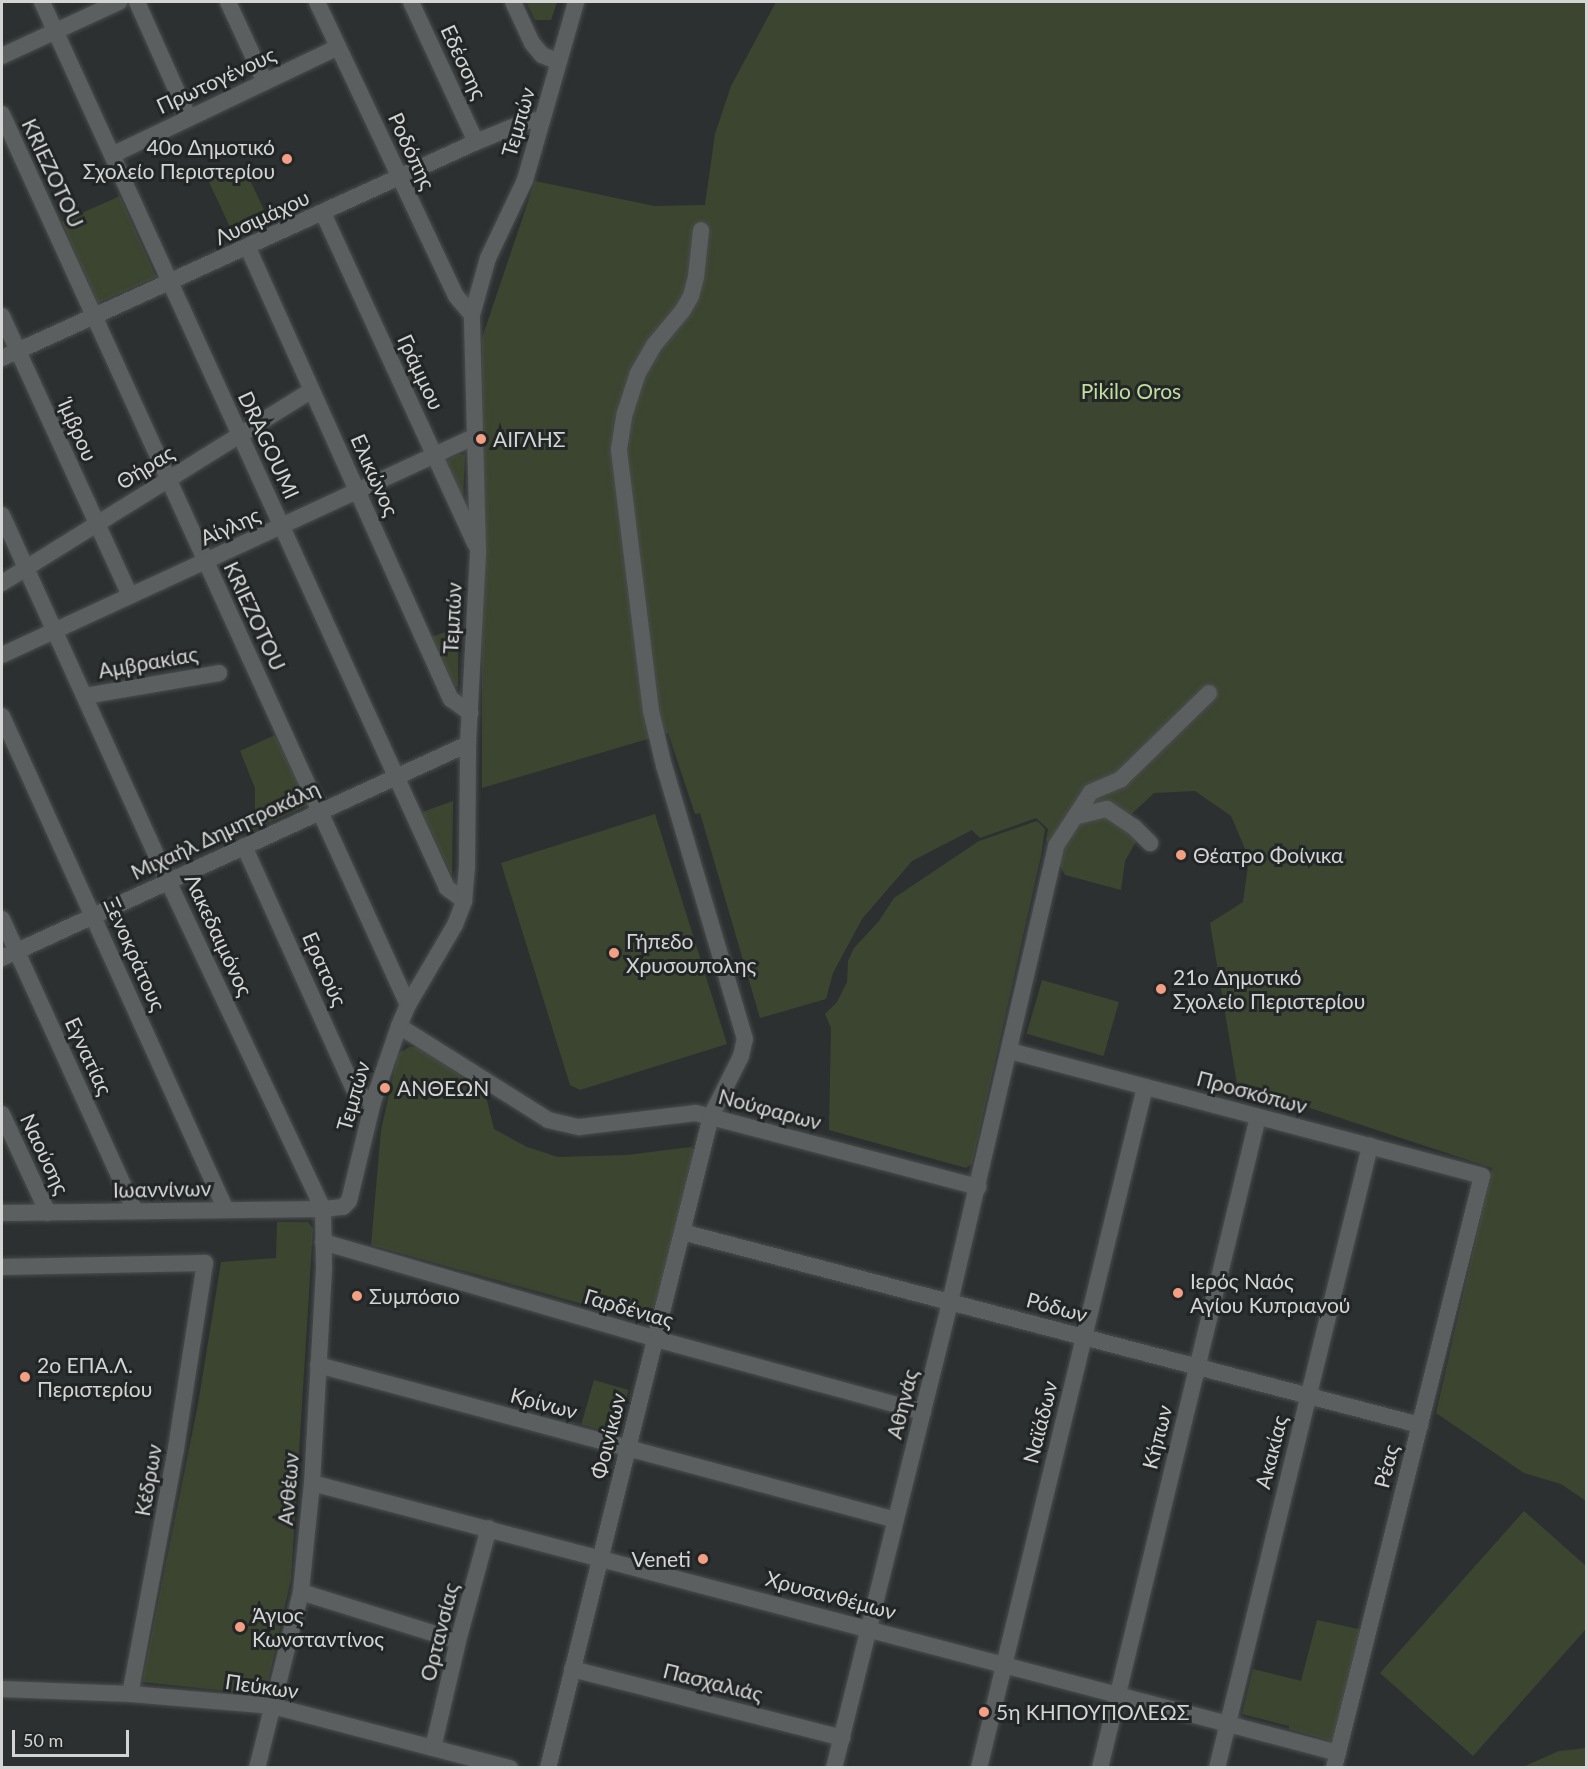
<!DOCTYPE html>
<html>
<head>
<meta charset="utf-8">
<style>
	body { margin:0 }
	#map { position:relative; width:1588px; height:1769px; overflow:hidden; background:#2d3030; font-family:Lato,sans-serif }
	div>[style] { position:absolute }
	.green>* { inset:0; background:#3c4530; transform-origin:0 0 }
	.roads { filter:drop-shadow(0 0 2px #4a4d4d) drop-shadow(0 0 2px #4a4d4d) }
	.minor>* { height:16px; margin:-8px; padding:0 8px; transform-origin:8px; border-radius:8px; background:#5c5f5f }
	.dots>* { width:16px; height:16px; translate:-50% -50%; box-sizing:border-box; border:3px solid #232626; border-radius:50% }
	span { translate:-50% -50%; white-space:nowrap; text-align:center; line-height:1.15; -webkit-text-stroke:6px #232626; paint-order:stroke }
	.street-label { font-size:21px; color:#d3d5d4 }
	.poi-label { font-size:21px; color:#d3d5d4 }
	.right { translate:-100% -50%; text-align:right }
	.left { translate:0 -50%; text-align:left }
	.park-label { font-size:21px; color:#c3dd9e }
	.frame { position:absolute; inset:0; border:3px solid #d3d5d4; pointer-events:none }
	.scale { position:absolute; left:12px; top:1730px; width:117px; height:27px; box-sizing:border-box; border:3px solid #d3d5d4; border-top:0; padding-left:8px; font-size:18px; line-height:21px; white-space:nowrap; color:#d3d5d4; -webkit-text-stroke:4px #232626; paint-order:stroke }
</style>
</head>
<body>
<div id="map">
	<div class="green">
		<div style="clip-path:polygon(526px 2px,557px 2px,551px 20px,535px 20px)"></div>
		<div style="clip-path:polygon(776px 2px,1586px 2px,1586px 1501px,1561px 1484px,1524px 1473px,1436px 1413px,1492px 1168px,1237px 1084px,1210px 923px,1243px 902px,1249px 858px,1231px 816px,1195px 791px,1154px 793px,1120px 825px,1137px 840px,1125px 861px,1121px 890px,1065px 875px,1046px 840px,1048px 829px,1036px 818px,980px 838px,972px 830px,912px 861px,862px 919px,833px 973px,826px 999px,760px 1018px,700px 813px,695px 814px,668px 733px,482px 788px,482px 338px,535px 181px,654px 206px,705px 205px,715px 134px,731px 86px)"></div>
		<div style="left:243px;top:165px;width:63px;height:38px;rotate:65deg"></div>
		<div style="left:120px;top:196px;width:89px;height:64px;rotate:66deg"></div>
		<div style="clip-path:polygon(459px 454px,465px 455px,463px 499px,445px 461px)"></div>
		<div style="clip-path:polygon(458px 628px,458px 686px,455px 687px,431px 637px)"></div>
		<div style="clip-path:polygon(275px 735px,308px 805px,248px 832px,255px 816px,255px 788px,240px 751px)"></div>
		<div style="clip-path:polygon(453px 801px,452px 876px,422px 812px)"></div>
		<div style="clip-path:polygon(655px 814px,727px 1044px,580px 1090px,570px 1085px,501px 863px)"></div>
		<div style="clip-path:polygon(1037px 821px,1045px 829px,1041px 856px,972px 1164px,966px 1168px,829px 1130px,831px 1028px,825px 1014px,837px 1002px,847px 982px,848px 961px,854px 948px,879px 921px,894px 898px,979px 841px)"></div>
		<div style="left:1042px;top:980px;width:80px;height:56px;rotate:16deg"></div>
		<div style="clip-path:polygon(409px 1047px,418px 1047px,475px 1085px,486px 1096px,494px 1129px,527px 1147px,558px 1157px,627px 1155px,691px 1147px,694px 1149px,672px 1249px,651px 1323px,371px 1245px,381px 1130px,398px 1054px)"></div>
		<div style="clip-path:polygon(277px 1222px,308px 1222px,313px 1229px,291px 1579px,265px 1695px,142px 1682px,198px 1404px,221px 1262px,276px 1258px)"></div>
		<div style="left:594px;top:1380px;width:36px;height:46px;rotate:16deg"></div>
		<div style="clip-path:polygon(1524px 1511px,1586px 1566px,1586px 1629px,1473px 1756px,1380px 1673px)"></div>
		<div style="clip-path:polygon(1317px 1620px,1363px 1630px,1336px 1739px,1331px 1741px,1289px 1729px,1289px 1726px,1242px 1714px,1253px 1669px,1301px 1681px)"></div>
		<div style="clip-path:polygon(1586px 1748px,1586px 1767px,1523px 1767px,1559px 1751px)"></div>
	</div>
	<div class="roads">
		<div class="minor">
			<div style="left:42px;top:2px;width:974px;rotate:65.43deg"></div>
			<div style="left:447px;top:888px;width:21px;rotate:37deg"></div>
			<div style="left:137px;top:2px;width:127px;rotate:65.9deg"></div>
			<div style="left:228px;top:2px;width:88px;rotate:65.2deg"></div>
			<div style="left:317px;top:2px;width:325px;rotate:64.7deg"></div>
			<div style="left:456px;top:296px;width:25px;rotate:50deg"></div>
			<div style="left:411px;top:2px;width:154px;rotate:65.1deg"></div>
			<div style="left:513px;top:2px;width:45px;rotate:65.1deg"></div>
			<div style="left:532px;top:43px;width:16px;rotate:50deg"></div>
			<div style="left:542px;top:55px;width:18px;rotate:22deg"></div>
			<div style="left:2px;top:56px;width:129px;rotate:-24.8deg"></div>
			<div style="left:2px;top:114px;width:979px;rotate:65.5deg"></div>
			<div style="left:114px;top:154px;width:248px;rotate:-25.5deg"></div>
			<div style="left:323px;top:213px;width:364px;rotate:65.3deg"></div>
			<div style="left:248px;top:248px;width:495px;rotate:65.8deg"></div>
			<div style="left:451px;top:699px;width:24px;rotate:36deg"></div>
			<div style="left:2px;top:316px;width:306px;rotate:65.4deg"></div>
			<div style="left:2px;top:358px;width:521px;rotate:-24.5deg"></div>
			<div style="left:476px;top:142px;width:55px;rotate:-22.4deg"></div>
			<div style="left:527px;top:121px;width:15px;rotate:-4deg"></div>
			<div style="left:2px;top:515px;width:402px;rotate:65.6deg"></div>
			<div style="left:168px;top:881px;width:363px;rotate:64.7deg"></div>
			<div style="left:323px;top:1209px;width:60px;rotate:89deg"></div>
			<div style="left:324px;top:1269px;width:214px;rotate:93.2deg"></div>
			<div style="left:312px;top:1483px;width:110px;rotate:95.8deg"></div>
			<div style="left:301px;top:1592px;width:181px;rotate:104deg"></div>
			<div style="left:2px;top:583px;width:365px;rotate:-31.9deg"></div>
			<div style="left:2px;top:655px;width:522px;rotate:-24.8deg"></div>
			<div style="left:85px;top:696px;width:136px;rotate:-9.7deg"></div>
			<div style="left:2px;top:716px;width:542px;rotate:65.61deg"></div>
			<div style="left:1078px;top:816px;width:30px;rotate:-14deg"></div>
			<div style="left:1107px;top:809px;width:32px;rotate:34deg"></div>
			<div style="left:1134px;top:827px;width:23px;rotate:45deg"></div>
			<div style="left:244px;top:846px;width:265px;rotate:65.7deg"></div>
			<div style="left:353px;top:1087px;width:7px;rotate:56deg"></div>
			<div style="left:357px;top:1093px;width:18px;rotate:29deg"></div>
			<div style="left:2px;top:919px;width:321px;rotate:65.5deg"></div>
			<div style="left:2px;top:958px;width:513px;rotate:-24.67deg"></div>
			<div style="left:399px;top:1026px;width:176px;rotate:32.2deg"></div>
			<div style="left:548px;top:1120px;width:32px;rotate:13deg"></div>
			<div style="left:579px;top:1127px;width:118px;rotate:-6.8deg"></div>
			<div style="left:696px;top:1113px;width:292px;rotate:14.7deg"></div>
			<div style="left:1010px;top:1051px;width:488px;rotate:14.8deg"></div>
			<div style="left:1482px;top:1176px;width:610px;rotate:104.04deg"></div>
			<div style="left:2px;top:1114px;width:109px;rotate:65.1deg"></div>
			<div style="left:2px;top:1213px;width:321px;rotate:-0.7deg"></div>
			<div style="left:323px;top:1209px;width:20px;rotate:-6deg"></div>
			<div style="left:343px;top:1207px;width:8px;rotate:-45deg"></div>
			<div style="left:349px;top:1201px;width:102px;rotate:-76.4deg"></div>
			<div style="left:373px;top:1102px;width:80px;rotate:-71.1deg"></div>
			<div style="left:399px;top:1026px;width:23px;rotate:-67deg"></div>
			<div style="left:408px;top:1005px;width:93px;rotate:-59.6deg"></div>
			<div style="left:455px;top:925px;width:26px;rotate:-69deg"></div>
			<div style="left:464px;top:901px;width:33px;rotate:-85deg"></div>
			<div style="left:467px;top:868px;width:124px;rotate:-89.5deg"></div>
			<div style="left:468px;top:744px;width:194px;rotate:-87deg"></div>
			<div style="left:478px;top:550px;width:235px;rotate:-91.5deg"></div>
			<div style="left:472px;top:315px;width:59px;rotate:-74.3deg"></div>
			<div style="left:488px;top:258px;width:86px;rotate:-64.6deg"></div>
			<div style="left:525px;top:180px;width:185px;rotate:-74deg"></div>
			<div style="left:682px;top:1232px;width:763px;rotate:14.66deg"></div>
			<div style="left:323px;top:1242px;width:347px;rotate:16.2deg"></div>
			<div style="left:656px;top:1339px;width:277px;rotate:15.3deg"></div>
			<div style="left:2px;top:1267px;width:203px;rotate:-1.1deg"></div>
			<div style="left:205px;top:1263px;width:188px;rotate:98.9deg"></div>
			<div style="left:176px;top:1449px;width:249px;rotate:100.6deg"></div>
			<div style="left:318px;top:1365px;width:598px;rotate:15.01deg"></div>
			<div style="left:312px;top:1483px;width:1061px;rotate:14.74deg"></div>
			<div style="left:301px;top:1592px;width:164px;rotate:17.3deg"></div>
			<div style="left:572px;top:1669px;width:279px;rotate:14.3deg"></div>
			<div style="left:2px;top:1689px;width:128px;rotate:2.2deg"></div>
			<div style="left:130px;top:1694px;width:144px;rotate:4.8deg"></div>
			<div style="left:273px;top:1706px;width:245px;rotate:14.7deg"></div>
			<div style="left:433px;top:1748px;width:110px;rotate:-76.8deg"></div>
			<div style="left:458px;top:1641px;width:117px;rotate:-74.7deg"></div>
			<div style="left:548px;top:1768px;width:672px;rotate:-75.96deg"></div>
			<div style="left:711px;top:1116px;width:67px;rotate:-63.4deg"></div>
			<div style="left:741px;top:1056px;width:17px;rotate:-77deg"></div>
			<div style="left:745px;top:1039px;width:285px;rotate:-106.5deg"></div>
			<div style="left:664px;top:766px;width:57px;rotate:-103.3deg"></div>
			<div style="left:651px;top:711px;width:264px;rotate:-97deg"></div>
			<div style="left:619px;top:449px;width:36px;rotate:-81deg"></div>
			<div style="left:625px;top:413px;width:42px;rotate:-72deg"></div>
			<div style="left:638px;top:373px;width:34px;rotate:-60deg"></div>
			<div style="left:655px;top:344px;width:44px;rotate:-50.5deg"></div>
			<div style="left:683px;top:310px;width:16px;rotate:-60deg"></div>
			<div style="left:691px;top:296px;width:20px;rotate:-75deg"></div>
			<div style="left:696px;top:277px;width:47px;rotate:-83.9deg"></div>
			<div style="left:834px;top:1768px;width:480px;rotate:-76deg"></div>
			<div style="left:950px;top:1302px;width:468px;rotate:-76.9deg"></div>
			<div style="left:1056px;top:846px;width:64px;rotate:-57.1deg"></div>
			<div style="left:1091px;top:792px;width:33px;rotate:-23deg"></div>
			<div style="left:1121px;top:779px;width:123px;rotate:-44.3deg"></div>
			<div style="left:979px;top:1768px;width:701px;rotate:-76.3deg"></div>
			<div style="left:1100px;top:1768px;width:670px;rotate:-76.36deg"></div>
			<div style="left:1217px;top:1768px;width:641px;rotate:-76.18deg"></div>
		</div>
	</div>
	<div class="dots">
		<div style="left:287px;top:159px;background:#f39f84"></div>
		<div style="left:481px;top:439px;background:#f39f84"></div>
		<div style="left:1181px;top:855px;background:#f39f84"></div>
		<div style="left:614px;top:953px;background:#f39f84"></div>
		<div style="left:1161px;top:989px;background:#f39f84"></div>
		<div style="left:385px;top:1088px;background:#f39f84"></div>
		<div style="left:1178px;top:1293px;background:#f39f84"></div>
		<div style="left:357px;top:1296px;background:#f39f84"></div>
		<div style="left:25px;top:1377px;background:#f39f84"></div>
		<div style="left:703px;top:1559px;background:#f39f84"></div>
		<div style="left:240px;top:1627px;background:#f39f84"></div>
		<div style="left:984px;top:1712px;background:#f39f84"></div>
	</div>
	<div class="street-label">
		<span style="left:464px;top:62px;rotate:65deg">Εδέσσης</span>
		<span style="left:216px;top:80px;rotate:-25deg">Πρωτογένους</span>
		<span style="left:518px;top:122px;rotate:-74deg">Τεμπών</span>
		<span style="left:412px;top:151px;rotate:65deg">Ροδόπης</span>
		<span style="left:53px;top:173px;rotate:65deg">KRIEZOTOU</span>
		<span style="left:262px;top:217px;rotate:-25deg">Λυσιμάχου</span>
		<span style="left:421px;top:372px;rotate:65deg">Γράμμου</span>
		<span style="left:78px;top:430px;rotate:66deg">Ίμβρου</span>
		<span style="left:269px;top:445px;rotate:65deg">DRAGOUMI</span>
		<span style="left:145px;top:467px;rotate:-32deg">Θήρας</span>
		<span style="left:375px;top:475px;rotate:66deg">Ελικώνος</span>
		<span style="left:230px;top:526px;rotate:-24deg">Αίγλης</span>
		<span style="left:255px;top:616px;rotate:65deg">KRIEZOTOU</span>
		<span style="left:452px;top:618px;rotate:-87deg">Τεμπών</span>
		<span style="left:148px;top:662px;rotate:-10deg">Αμβρακίας</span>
		<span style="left:225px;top:830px;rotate:-25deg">Μιχαήλ Δημητροκάλη</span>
		<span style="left:219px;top:935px;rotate:65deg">Λακεδαιμόνος</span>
		<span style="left:135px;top:954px;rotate:66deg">Ξενοκράτους</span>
		<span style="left:325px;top:969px;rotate:66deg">Ερατούς</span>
		<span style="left:89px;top:1056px;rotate:65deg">Εγνατίας</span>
		<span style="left:1252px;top:1092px;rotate:15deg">Προσκόπων</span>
		<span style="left:353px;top:1096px;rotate:-74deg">Τεμπών</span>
		<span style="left:770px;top:1109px;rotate:15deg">Νούφαρων</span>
		<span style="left:45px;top:1154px;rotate:65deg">Ναούσης</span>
		<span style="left:162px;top:1189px;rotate:-1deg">Ιωαννίνων</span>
		<span style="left:1057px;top:1307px;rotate:15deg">Ρόδων</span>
		<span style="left:629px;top:1308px;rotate:16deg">Γαρδένιας</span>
		<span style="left:544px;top:1403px;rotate:15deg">Κρίνων</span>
		<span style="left:902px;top:1404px;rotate:-76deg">Αθηνάς</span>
		<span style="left:1040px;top:1422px;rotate:-76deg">Ναϊάδων</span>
		<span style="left:608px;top:1436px;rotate:-76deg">Φοινίκων</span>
		<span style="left:1157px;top:1437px;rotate:-76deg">Κήπων</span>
		<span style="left:1271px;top:1452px;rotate:-76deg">Ακακίας</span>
		<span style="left:1386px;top:1466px;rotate:-76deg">Ρέας</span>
		<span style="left:148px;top:1480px;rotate:-80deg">Κέδρων</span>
		<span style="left:288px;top:1489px;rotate:-85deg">Ανθέων</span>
		<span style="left:831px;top:1595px;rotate:15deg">Χρυσανθέμων</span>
		<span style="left:439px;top:1632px;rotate:-76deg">Ορτανσίας</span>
		<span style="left:713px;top:1682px;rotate:14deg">Πασχαλιάς</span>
		<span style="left:262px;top:1686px;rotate:8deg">Πεύκων</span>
	</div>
	<div class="poi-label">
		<span class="right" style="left:275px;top:159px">40ο Δημοτικό<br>Σχολείο Περιστερίου</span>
		<span class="left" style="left:493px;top:439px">ΑΙΓΛΗΣ</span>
		<span class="left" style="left:1193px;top:855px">Θέατρο Φοίνικα</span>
		<span class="left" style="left:626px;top:953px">Γήπεδο<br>Χρυσουπολης</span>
		<span class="left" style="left:1173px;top:989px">21ο Δημοτικό<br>Σχολείο Περιστερίου</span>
		<span class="left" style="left:397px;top:1088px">ΑΝΘΕΩΝ</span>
		<span class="left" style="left:1190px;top:1293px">Ιερός Ναός<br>Αγίου Κυπριανού</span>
		<span class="left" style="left:369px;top:1296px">Συμπόσιο</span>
		<span class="left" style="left:37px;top:1377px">2ο ΕΠΑ.Λ.<br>Περιστερίου</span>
		<span class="right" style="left:691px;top:1559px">Veneti</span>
		<span class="left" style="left:252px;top:1627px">Άγιος<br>Κωνσταντίνος</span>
		<span class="left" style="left:996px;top:1712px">5η ΚΗΠΟΥΠΟΛΕΩΣ</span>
	</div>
	<div class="park-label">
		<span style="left:1131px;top:391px">Pikilo Oros</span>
	</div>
	<div class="frame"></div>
	<div class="scale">50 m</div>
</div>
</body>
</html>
